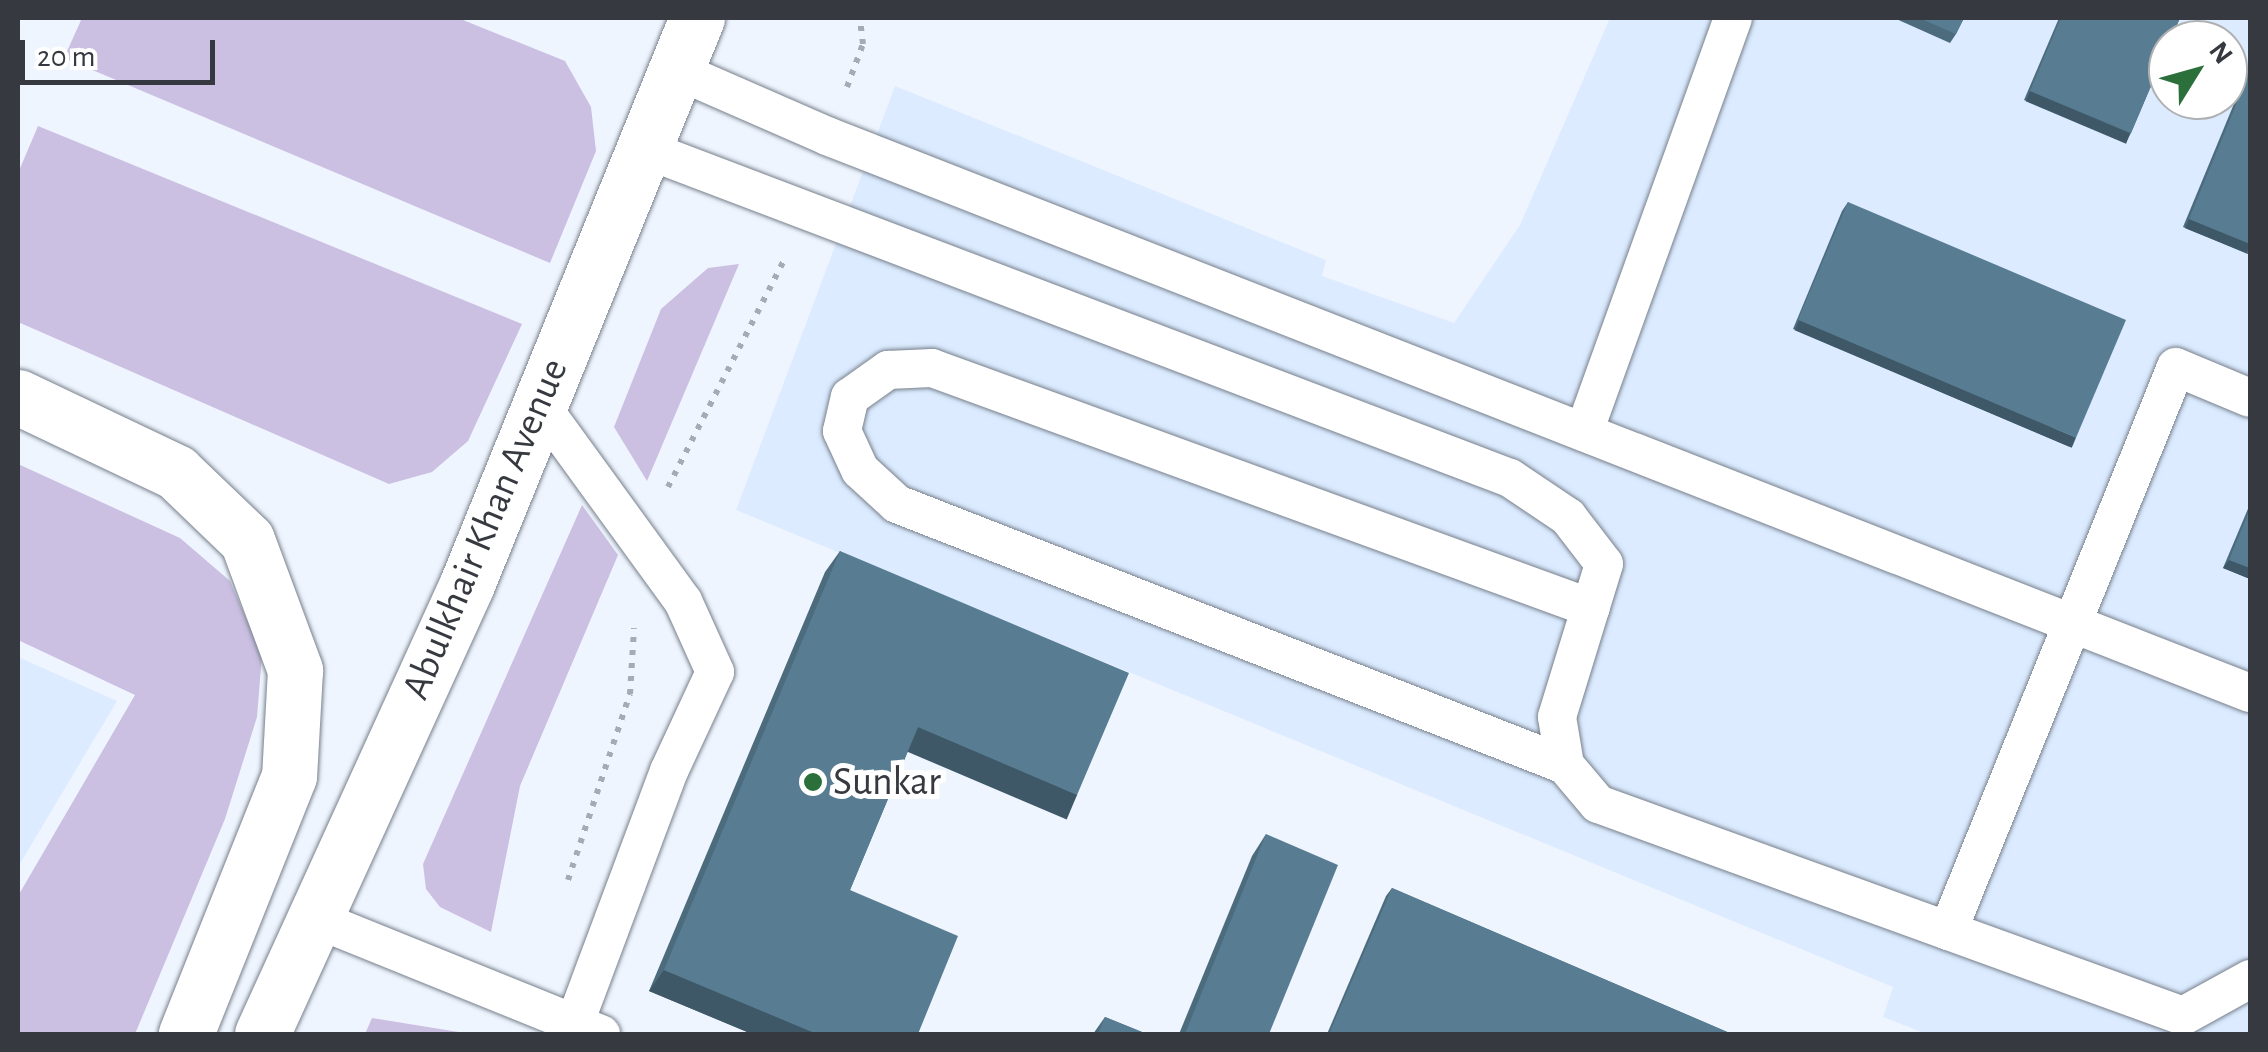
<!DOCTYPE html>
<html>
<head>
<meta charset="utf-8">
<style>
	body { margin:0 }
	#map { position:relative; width:2268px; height:1052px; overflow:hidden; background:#eff5fe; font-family:"Alegreya Sans",sans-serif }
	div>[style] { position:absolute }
	.built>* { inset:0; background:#dcebff }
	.green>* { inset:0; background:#cbbfe2 }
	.path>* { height:6px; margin-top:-3px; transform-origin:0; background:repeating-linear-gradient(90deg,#a6abb3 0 5px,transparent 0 13px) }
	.roads { filter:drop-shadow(0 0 2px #77808c) drop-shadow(0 0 2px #77808c) }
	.service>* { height:38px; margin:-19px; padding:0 19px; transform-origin:19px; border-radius:19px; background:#fff }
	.tertiary>* { height:55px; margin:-27.5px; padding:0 27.5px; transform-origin:27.5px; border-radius:27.5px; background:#fff }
	.wall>* { inset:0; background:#4c6c7e }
	.shaded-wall>* { inset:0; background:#3e5867; transform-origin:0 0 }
	.building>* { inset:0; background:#587d93; transform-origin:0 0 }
	.dots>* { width:28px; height:28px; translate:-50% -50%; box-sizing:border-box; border:5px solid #fff; border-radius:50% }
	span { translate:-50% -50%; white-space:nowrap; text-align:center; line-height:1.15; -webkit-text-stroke:10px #fff; paint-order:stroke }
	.street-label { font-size:40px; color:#36393f }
	.poi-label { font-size:40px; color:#36393f }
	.left { translate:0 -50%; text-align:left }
	.frame { position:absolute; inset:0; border:20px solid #36393f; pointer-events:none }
	.north { position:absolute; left:2148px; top:20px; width:100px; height:100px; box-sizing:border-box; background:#fff; border:2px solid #afb0b2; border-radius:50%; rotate:53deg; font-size:28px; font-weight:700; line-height:40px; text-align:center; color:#36393f }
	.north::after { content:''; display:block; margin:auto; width:35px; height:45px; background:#2b703b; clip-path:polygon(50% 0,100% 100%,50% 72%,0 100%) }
	.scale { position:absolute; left:20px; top:40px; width:195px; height:45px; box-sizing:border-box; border:5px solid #36393f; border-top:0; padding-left:12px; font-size:30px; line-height:35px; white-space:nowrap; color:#36393f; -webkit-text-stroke:8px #fff; paint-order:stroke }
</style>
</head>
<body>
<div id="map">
	<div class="built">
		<div style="clip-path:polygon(evenodd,1610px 18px,2250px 18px,2250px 1034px,1927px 1034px,1883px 1017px,1893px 987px,736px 510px,895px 86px,1326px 260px,1322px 276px,1454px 323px,1520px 225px,1610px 18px,2168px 40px,2228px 40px,2228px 100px,2168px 100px,2168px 40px)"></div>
		<div style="clip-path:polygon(18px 657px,117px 701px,18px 867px)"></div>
	</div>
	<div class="green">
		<div style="clip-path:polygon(82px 18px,458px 18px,565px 61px,591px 107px,596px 151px,550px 263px,64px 58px)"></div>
		<div style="clip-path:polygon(38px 126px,522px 324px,468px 441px,432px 472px,389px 484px,18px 322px,18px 173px)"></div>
		<div style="clip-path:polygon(739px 264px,647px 481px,614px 427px,661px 309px,708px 268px)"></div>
		<div style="clip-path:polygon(18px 464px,180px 538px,230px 581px,262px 655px,257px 717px,225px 819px,135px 1034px,18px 1034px,18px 896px,135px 695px,18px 640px)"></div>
		<div style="clip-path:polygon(582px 505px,618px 555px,520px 786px,491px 932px,440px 907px,426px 889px,423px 864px)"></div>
		<div style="clip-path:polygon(372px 1018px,471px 1034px,365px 1034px)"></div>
	</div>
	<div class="path">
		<div style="left:847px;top:87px;width:46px;rotate:-69.6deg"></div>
		<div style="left:863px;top:44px;width:26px;rotate:-97deg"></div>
		<div style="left:668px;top:487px;width:257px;rotate:-62.9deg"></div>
		<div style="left:568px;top:880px;width:196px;rotate:-71.6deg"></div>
		<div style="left:630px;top:694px;width:66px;rotate:-86.5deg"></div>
	</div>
	<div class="roads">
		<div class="service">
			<div style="left:676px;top:70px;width:165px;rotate:23.6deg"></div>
			<div style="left:827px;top:136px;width:1528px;rotate:21.38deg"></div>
			<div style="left:647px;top:150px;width:923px;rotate:20.81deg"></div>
			<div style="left:1510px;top:478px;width:70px;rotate:33.9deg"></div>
			<div style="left:1568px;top:517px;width:59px;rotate:52.5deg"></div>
			<div style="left:1604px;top:564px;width:160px;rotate:107.1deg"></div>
			<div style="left:1557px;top:717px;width:49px;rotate:80.5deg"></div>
			<div style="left:1565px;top:765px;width:51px;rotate:49.8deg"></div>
			<div style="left:1598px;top:804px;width:622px;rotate:19.92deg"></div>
			<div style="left:2183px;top:1016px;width:77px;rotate:-28.9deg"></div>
			<div style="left:539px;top:403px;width:245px;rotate:54deg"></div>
			<div style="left:683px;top:601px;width:78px;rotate:65.7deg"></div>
			<div style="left:715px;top:672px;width:109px;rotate:114.9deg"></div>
			<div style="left:669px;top:771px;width:269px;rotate:110.5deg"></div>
			<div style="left:1584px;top:432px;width:440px;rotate:-70.2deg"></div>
			<div style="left:1565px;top:765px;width:717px;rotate:-158.66deg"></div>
			<div style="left:897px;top:504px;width:50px;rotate:-137.4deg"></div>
			<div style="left:860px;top:470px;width:43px;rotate:-114.8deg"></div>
			<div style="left:842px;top:431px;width:35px;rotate:-77deg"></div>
			<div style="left:850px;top:397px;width:47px;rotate:-35.4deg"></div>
			<div style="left:888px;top:370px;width:44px;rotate:-2.6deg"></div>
			<div style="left:932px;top:368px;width:701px;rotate:20.01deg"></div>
			<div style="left:311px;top:917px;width:313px;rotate:22deg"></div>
			<div style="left:1948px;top:931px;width:608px;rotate:-67.99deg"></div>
			<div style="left:2176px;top:367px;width:80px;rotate:22.7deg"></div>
		</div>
		<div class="tertiary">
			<div style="left:18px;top:397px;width:175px;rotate:25.4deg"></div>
			<div style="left:176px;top:472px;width:98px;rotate:43.8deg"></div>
			<div style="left:247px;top:540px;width:139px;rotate:69.7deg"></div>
			<div style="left:295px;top:670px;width:106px;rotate:93.2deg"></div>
			<div style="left:289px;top:776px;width:278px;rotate:111.8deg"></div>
			<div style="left:262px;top:1034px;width:494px;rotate:-65.5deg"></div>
			<div style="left:467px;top:584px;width:611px;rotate:-67.89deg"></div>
		</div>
	</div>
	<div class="wall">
		<div style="clip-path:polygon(1894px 18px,1964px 18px,1956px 34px,1950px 43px)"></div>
		<div style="clip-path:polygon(2059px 18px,2180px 18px,2131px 133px,2125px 142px,2024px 100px)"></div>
		<div style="clip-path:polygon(2250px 65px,2250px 255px,2183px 227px)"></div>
		<div style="clip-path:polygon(1848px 202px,2070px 447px,1793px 329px,1842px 211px)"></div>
		<div style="clip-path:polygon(2250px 504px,2250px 579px,2223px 568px)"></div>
		<div style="clip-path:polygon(840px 551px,1077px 795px,1062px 816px,908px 751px,850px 890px,918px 1034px,752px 1034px,649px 991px,825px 572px)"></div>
		<div style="clip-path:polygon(1266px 834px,1269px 1034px,1179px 1034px,1252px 856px)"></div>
		<div style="clip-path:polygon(1392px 888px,1732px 1034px,1327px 1034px,1386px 896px)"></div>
		<div style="clip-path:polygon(1105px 1017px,1147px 1034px,1093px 1034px)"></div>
	</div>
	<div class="shaded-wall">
		<div style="left:2030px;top:91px;width:109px;height:11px;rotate:23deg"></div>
		<div style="left:2189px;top:219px;width:66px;height:10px;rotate:22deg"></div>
		<div style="left:1799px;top:320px;width:301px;height:11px;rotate:23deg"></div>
		<div style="clip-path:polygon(2229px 560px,2250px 568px,2250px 579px,2223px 568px)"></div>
		<div style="left:918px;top:727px;width:173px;height:27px;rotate:23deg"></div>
		<div style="clip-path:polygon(664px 970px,817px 1034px,752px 1034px,649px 991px)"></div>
	</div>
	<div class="building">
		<div style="clip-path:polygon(1919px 18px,1964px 18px,1956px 34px)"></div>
		<div style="clip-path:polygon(2061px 18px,2180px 18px,2170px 40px,2168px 40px,2168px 46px,2131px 133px,2030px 91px)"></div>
		<div style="clip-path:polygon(2250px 71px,2250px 244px,2189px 219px)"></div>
		<div style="left:1848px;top:202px;width:302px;height:128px;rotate:23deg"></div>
		<div style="clip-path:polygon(2250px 509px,2250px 568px,2229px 560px)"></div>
		<div style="clip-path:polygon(840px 551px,1129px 673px,1077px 795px,918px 727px,850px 890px,958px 936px,918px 1034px,817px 1034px,664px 970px)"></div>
		<div style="clip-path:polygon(1266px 834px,1338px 865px,1269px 1034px,1185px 1034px)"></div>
		<div style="clip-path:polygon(1392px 888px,1732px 1034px,1329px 1034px)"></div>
		<div style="clip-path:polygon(1105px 1017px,1147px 1034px,1098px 1034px)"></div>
	</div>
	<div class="dots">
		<div style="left:813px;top:782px;background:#2b703b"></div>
	</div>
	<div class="street-label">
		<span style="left:485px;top:529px;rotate:-67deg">Abulkhair Khan Avenue</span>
	</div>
	<div class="poi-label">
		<span class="left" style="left:833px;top:782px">Sunkar</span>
	</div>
	<div class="frame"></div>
	<div class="north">N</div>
	<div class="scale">20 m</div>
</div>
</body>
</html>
